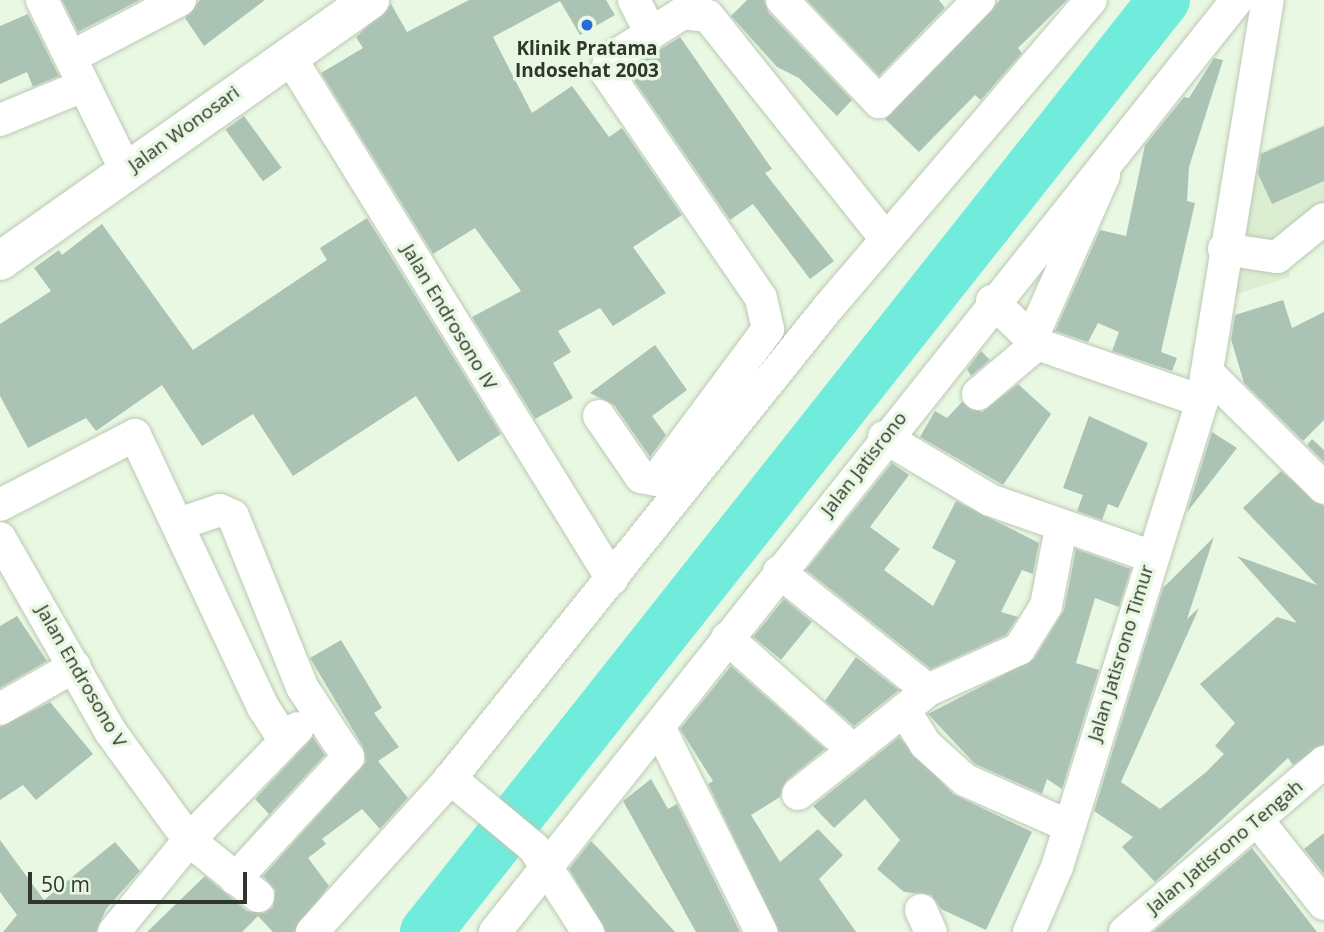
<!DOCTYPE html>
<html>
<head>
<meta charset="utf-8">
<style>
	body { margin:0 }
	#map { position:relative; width:1324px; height:932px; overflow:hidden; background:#e9f8e2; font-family:"Open Sans",sans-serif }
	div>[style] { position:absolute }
	.built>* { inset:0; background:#dceed1 }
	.river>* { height:52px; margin:-26px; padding:0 26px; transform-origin:26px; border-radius:26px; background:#70ebdc }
	.building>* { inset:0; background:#abc3b5; transform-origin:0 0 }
	.roads { filter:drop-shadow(0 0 2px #bbc9b4) drop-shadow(0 0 2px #bbc9b4) }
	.minor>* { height:32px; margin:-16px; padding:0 16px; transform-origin:16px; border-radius:16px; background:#fff }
	.secondary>* { height:38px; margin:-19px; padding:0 19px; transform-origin:19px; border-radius:19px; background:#fff }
	.dots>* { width:19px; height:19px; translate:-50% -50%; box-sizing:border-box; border:4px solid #e9f8e2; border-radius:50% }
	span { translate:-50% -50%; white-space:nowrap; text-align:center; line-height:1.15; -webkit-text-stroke:7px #e9f8e2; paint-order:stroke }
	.poi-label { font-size:19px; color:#30362d; font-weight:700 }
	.street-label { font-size:19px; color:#30362d }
	.scale { position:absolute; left:28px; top:872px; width:219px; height:32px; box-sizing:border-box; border:4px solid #30362d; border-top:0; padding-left:9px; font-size:21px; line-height:24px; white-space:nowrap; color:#30362d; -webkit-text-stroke:5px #e9f8e2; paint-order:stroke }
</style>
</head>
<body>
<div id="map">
	<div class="built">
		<div style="clip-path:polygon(1324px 124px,1324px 224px,1305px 259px,1289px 265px,1290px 277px,1218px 300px,1249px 157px)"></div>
	</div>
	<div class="river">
		<div style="left:426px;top:932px;width:1189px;rotate:-51.63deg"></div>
	</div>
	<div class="building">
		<div style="clip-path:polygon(62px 0,140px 0,78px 32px)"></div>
		<div style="clip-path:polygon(265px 0,204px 46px,185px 18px,200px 0)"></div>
		<div style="clip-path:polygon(469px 0,606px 0,615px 15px,580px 35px,560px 1px,493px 37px,532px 113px,572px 86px,609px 137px,622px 128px,682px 215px,633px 247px,666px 293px,613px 326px,600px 308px,558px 331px,571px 352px,553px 363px,573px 398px,535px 419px,472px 317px,521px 291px,475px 228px,433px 254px,321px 73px,363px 48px,356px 37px,391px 4px,407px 32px)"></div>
		<div style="clip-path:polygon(747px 0,764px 0,769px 13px,852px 100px,837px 116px,799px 78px,777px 67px,731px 16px)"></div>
		<div style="clip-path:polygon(807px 0,939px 0,945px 8px,879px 76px)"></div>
		<div style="clip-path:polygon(1000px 0,1067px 0,1018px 48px,1022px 53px,981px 100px,975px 95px,919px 152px,885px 119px)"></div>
		<div style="clip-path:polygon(28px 14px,59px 76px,33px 87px,27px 72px,0 84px,0 26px)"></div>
		<div style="clip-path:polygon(680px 37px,772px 169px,765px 173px,834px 261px,810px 279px,753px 204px,730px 220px,627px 70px)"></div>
		<div style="clip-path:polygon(1214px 58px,1223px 60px,1189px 167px,1187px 201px,1195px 203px,1161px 352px,1177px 358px,1172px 371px,1112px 351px,1119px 332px,1098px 323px,1088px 342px,1055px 331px,1100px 230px,1126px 236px,1145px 145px,1184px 97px,1189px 98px)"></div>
		<div style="left:244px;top:116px;width:64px;height:23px;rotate:54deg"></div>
		<div style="clip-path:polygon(1324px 126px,1324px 181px,1272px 204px,1258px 174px,1261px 154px)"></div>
		<div style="clip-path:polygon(367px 218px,501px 434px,458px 462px,416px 396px,293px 476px,253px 414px,202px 446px,162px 385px,96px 431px,86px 418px,28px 448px,0 396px,0 324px,51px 291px,34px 268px,59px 250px,62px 255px,102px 224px,193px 350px,327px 260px,320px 248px)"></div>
		<div style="clip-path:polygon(1283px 300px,1292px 328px,1324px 312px,1324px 420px,1303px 441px,1244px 383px,1231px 339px,1235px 315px)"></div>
		<div style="clip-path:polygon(655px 345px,687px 390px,652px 416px,666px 435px,650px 457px,614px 405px,590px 393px)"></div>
		<div style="clip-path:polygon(981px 351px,990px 360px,971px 376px,967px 369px)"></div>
		<div style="clip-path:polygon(1018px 384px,1051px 414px,1003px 485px,920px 437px,935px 411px,947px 418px,962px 402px,982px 412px)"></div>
		<div style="clip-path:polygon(1089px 416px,1148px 443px,1118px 508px,1108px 504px,1102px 520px,1077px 511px,1083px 495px,1063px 488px)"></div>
		<div style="clip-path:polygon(1212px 432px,1237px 448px,1187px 512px)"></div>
		<div style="clip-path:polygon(1312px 439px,1324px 450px,1324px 462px,1307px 445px)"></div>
		<div style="clip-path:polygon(892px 463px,909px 475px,870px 527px,900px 549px,884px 570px,933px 606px,956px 561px,932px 548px,956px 501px,1039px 543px,1033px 574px,1022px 570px,1001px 612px,1018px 617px,1006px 635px,931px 669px,806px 570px)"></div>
		<div style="clip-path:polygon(1281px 471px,1324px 506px,1324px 744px,1293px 765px,1288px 758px,1155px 882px,1122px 847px,1133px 837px,1094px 811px,1163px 588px,1214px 537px,1187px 619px,1199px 608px,1121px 782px,1160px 809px,1205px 773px,1224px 754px,1215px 746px,1235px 723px,1200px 684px,1277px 617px,1297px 623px,1237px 556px,1317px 585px,1243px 508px)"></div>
		<div style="clip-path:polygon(1076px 549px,1131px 569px,1119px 607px,1095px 598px,1076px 663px,1099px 670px,1062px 789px,1047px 779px,1042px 794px,975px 764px,928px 714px,1034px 659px,1064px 610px)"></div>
		<div style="left:784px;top:599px;width:36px;height:49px;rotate:39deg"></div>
		<div style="clip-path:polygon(17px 616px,47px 661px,0 688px,0 626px)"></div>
		<div style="clip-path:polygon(341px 640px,382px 708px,374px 713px,399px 747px,378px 761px,408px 798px,380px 829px,362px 809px,322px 839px,326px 844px,308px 858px,329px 886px,294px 932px,273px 932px,258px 916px,242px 932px,147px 932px,205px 876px,247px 911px,264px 913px,273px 907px,275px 890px,263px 876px,366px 762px,363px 747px,310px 658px)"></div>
		<div style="clip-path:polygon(856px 657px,899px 690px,854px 726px,825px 701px)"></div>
		<div style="clip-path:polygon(731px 666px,825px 749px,787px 780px,780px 797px,751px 815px,780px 862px,818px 829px,843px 855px,819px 879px,856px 932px,779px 932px,708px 784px,713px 781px,680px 729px)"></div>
		<div style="clip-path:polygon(50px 702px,93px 754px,36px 800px,23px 785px,0 800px,0 727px)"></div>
		<div style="clip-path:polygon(313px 737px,325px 755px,234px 853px,269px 814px,255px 799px)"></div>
		<div style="clip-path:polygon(899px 737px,953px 794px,1032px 832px,986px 930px,941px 909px,931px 895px,904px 892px,877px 869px,900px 840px,865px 799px,834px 828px,813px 806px)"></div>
		<div style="clip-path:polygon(651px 779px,668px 809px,677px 804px,740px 932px,696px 932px,623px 801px)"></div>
		<div style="clip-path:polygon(1324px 833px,1324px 874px,1304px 849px)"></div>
		<div style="clip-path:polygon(0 840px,44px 900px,115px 842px,140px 871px,106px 909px,96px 932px,3px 932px,17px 915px,0 892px)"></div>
		<div style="clip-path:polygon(591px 841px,600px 850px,675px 932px,606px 932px,569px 869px)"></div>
		<div style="clip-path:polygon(1252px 848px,1317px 932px,1153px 932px)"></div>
	</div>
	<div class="roads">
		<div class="minor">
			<div style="left:42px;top:0;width:191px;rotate:63.8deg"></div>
			<div style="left:634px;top:0;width:37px;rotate:63deg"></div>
			<div style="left:782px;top:0;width:141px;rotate:46.4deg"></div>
			<div style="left:879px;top:102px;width:143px;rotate:-45.6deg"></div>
			<div style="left:288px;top:54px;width:617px;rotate:58.32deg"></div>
			<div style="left:71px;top:57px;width:123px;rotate:-27.6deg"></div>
			<div style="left:0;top:120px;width:90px;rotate:-22.3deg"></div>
			<div style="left:1224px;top:249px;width:54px;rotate:8.6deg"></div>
			<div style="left:1277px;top:257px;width:60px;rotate:-39deg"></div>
			<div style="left:992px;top:301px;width:62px;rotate:43.7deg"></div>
			<div style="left:1037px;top:344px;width:175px;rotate:19.1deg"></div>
			<div style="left:1031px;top:340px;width:180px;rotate:-66.1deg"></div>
			<div style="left:1208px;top:373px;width:163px;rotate:44.8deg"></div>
			<div style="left:978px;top:394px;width:77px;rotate:-40.3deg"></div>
			<div style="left:599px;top:416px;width:74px;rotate:55.5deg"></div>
			<div style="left:641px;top:477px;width:15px;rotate:11deg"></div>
			<div style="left:656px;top:480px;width:188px;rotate:-53.4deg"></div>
			<div style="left:768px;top:329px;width:32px;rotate:-103deg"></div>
			<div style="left:761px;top:298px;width:273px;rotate:-124.4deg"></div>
			<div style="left:607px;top:73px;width:13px;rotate:-81deg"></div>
			<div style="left:609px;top:60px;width:88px;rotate:-32.4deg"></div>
			<div style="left:683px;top:13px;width:25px;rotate:7deg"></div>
			<div style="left:708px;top:16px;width:285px;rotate:51.4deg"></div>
			<div style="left:884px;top:437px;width:123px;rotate:30.7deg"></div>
			<div style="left:990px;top:500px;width:170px;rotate:19.3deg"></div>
			<div style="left:0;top:505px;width:152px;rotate:-27.4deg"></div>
			<div style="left:135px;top:435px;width:301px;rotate:64.8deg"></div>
			<div style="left:263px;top:707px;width:40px;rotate:57.1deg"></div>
			<div style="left:179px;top:524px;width:43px;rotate:-18.9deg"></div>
			<div style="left:220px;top:510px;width:14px;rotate:25deg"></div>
			<div style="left:233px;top:516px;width:184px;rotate:68deg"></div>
			<div style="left:302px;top:687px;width:84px;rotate:56.7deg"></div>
			<div style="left:348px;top:757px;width:166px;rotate:132.8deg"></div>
			<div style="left:1061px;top:528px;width:79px;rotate:100.9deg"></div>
			<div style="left:1046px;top:606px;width:51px;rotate:122.1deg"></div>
			<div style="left:1019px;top:649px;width:100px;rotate:155.7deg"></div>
			<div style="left:928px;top:690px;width:31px;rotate:140deg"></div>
			<div style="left:904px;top:710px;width:40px;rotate:58deg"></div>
			<div style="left:925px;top:744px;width:54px;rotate:42deg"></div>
			<div style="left:965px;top:780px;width:114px;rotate:23.9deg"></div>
			<div style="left:0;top:538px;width:222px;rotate:60.3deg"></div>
			<div style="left:110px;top:731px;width:135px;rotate:54.1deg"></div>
			<div style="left:189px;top:840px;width:89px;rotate:39.1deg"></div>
			<div style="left:779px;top:572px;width:190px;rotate:38.4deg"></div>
			<div style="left:727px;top:638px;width:167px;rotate:41.6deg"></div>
			<div style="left:0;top:709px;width:86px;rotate:-29.8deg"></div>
			<div style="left:660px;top:729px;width:227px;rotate:63.5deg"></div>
			<div style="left:450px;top:778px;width:109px;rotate:39.8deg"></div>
			<div style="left:534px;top:848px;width:100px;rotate:57.3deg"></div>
			<div style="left:798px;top:794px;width:135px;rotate:-38.4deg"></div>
			<div style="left:1258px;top:821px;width:106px;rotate:51.5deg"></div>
			<div style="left:921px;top:910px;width:24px;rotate:66deg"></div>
			<div style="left:114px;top:932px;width:119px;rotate:-50.8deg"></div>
			<div style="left:189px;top:840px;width:156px;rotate:-45.8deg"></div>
			<div style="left:312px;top:932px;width:198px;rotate:-47.9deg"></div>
			<div style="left:445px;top:785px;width:610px;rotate:-51.25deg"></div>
			<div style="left:827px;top:309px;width:406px;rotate:-49.5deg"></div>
			<div style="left:495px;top:932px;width:1191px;rotate:-51.48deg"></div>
			<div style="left:1029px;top:932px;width:71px;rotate:-66.7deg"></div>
			<div style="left:1057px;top:867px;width:488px;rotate:-72.7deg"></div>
			<div style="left:1202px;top:401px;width:406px;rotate:-80.7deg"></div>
			<div style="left:1125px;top:932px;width:262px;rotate:-40.5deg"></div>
		</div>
		<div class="secondary">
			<div style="left:0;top:261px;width:453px;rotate:-35.2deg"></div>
		</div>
	</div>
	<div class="dots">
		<div style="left:587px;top:25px;background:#2a6bd8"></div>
	</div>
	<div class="poi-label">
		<span style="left:587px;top:60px">Klinik Pratama<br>Indosehat 2003</span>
	</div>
	<div class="street-label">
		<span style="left:184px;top:129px;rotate:-36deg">Jalan Wonosari</span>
		<span style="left:449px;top:317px;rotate:59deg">Jalan Endrosono IV</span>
		<span style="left:864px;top:464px;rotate:-52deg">Jalan Jatisrono</span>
		<span style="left:1121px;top:653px;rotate:-73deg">Jalan Jatisrono Timur</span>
		<span style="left:81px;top:676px;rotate:60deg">Jalan Endrosono V</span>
		<span style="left:1225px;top:847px;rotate:-40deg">Jalan Jatisrono Tengah</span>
	</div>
	<div class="scale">50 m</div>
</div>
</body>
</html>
